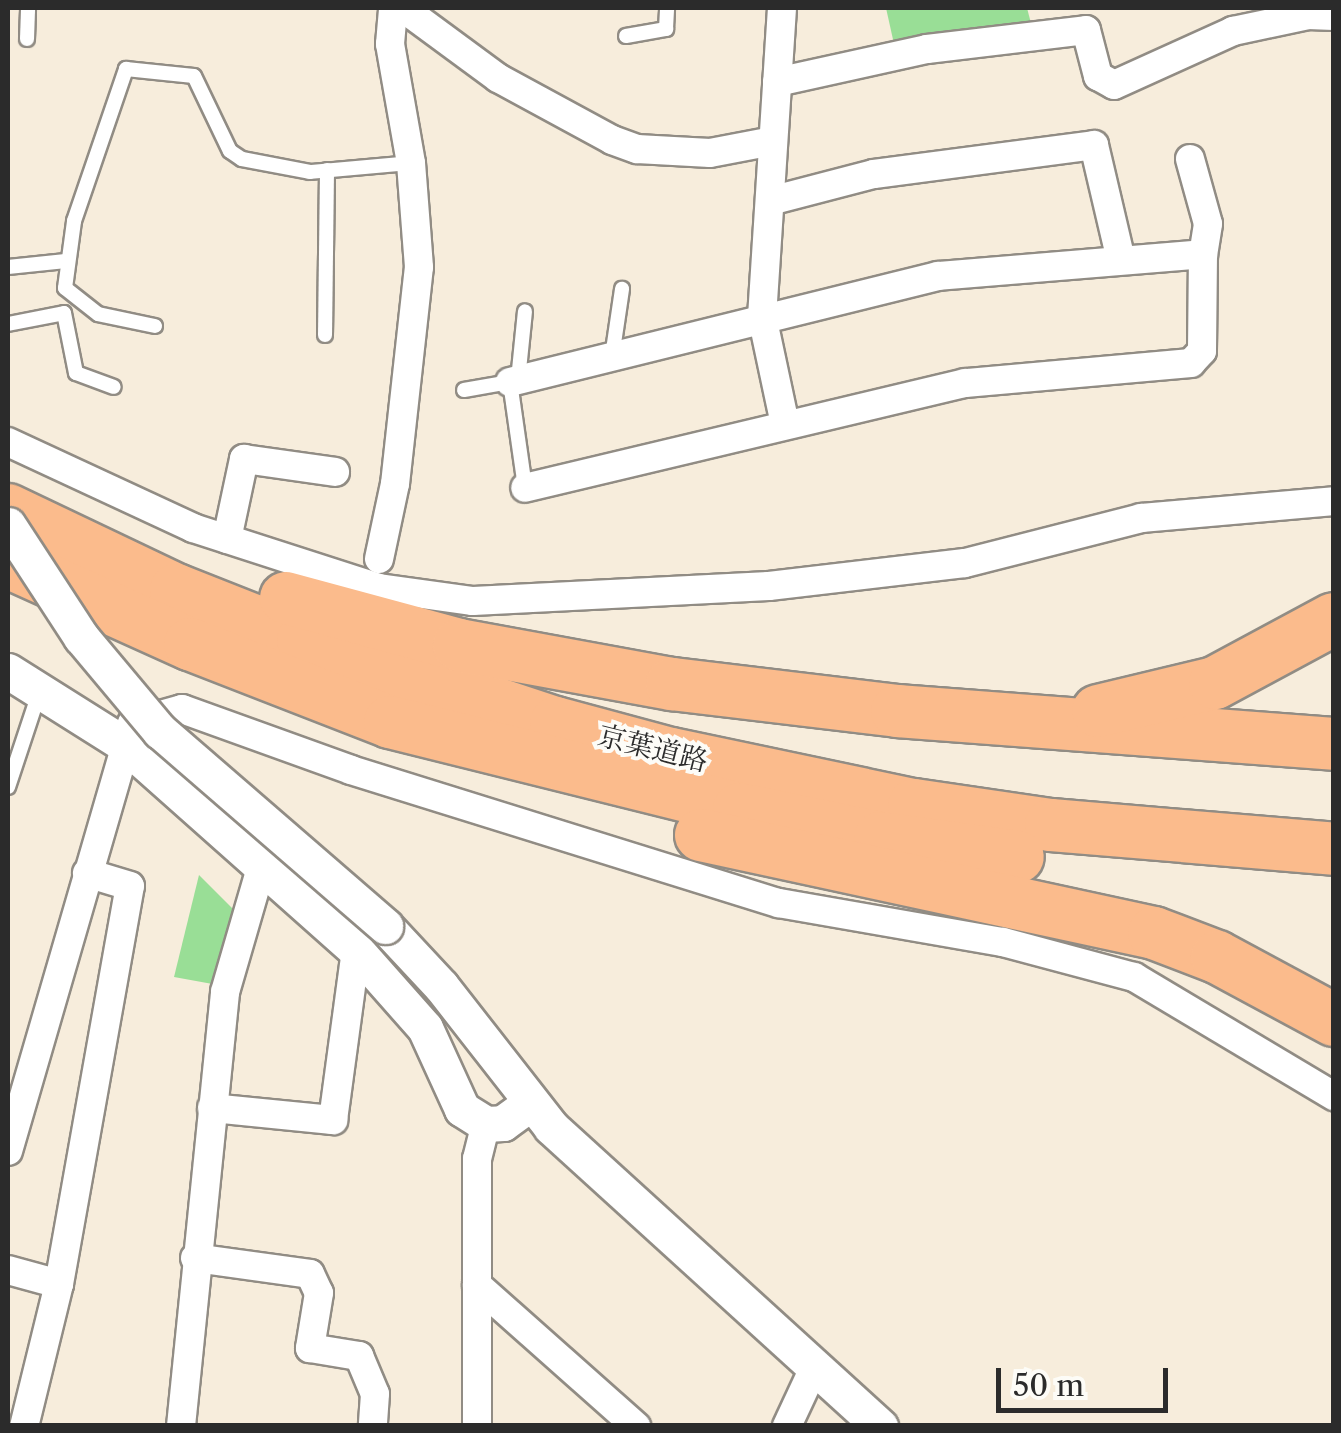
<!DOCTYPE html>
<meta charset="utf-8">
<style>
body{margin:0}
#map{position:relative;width:1341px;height:1433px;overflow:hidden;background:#f7eddc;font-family:"Libre Caslon Text","Noto Serif JP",serif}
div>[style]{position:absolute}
.green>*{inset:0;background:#99de96}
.roads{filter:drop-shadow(2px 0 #918c84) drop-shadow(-2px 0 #918c84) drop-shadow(0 2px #918c84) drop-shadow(0 -2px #918c84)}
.service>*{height:14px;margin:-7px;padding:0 7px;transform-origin:7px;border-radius:7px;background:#fff}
.minor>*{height:28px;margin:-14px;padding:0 14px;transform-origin:14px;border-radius:14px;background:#fff}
.tertiary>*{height:35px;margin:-17.5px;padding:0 17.5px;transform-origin:17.5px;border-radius:17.5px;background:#fff}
.motorway>*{height:52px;margin:-26px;padding:0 26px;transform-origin:26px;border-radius:26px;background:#fbbb8c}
.bridges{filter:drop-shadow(2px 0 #918c84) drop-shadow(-2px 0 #918c84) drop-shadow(0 2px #918c84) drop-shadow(0 -2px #918c84)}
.tertiary-bridge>*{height:35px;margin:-17.5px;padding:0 17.5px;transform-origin:17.5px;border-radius:17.5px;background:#fff}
span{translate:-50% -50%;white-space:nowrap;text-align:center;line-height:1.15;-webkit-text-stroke:8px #fdfcf7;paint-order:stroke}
.street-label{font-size:28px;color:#2b2b2b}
.frame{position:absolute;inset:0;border:10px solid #2b2b2b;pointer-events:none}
.scale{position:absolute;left:996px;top:1368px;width:172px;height:45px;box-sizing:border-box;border:5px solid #2b2b2b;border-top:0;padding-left:12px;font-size:30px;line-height:35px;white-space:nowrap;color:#2b2b2b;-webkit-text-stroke:8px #fdfcf7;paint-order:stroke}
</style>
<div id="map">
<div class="green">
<div style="clip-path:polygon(886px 8px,1027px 8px,1032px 27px,894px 44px)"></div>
<div style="clip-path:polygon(199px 875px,236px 912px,218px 985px,174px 977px)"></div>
</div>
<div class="roads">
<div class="service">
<div style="left:626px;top:36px;width:41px;rotate:-9.9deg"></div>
<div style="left:666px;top:29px;width:21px;rotate:-87deg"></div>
<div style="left:27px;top:39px;width:31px;rotate:-88deg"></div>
<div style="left:8px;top:267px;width:58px;rotate:-5.9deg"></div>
<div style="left:8px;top:324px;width:57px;rotate:-11.1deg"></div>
<div style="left:64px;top:313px;width:61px;rotate:78.7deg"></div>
<div style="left:76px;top:373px;width:40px;rotate:20.2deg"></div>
<div style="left:155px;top:326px;width:58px;rotate:-168.1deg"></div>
<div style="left:98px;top:314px;width:42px;rotate:-141.8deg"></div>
<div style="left:65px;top:288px;width:68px;rotate:-82.3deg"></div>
<div style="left:74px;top:221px;width:161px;rotate:-71.1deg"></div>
<div style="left:126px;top:69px;width:68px;rotate:5.9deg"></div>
<div style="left:194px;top:76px;width:83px;rotate:64.4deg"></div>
<div style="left:230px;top:151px;width:14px;rotate:34deg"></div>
<div style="left:242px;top:159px;width:69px;rotate:10.8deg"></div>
<div style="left:310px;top:172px;width:101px;rotate:-5.1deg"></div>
<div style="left:325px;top:335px;width:165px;rotate:-89.3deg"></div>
<div style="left:612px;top:357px;width:69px;rotate:-81.6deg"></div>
<div style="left:518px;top:380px;width:69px;rotate:-84.2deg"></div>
<div style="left:464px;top:390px;width:47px;rotate:-9.9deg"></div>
<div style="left:510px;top:382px;width:107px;rotate:81.9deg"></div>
<div style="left:8px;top:787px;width:99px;rotate:-71.7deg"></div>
</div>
<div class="minor">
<div style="left:403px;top:8px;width:118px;rotate:36.4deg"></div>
<div style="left:498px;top:78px;width:130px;rotate:28.5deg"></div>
<div style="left:612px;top:140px;width:27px;rotate:20deg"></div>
<div style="left:637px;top:149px;width:73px;rotate:3.1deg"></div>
<div style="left:710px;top:153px;width:64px;rotate:-10.8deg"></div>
<div style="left:782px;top:8px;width:309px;rotate:93.7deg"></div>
<div style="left:762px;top:316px;width:110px;rotate:78deg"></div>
<div style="left:777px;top:82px;width:154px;rotate:-12.4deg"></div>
<div style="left:927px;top:49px;width:160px;rotate:-6.8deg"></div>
<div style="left:1086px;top:30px;width:48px;rotate:75.4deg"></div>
<div style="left:1098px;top:76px;width:18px;rotate:29deg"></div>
<div style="left:1114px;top:85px;width:131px;rotate:-24.4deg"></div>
<div style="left:1233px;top:31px;width:77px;rotate:-12deg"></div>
<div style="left:1308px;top:15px;width:26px;rotate:2deg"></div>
<div style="left:1190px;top:159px;width:67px;rotate:74.5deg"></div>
<div style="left:1208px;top:224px;width:30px;rotate:99deg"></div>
<div style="left:770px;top:201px;width:107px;rotate:-14.6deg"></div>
<div style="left:874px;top:174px;width:222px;rotate:-7.5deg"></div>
<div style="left:1094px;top:145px;width:114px;rotate:76.8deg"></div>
<div style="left:510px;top:382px;width:441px;rotate:-13.9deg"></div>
<div style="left:938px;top:276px;width:266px;rotate:-4.7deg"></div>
<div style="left:1203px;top:254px;width:97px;rotate:90.6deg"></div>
<div style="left:1202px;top:351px;width:16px;rotate:133deg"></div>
<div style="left:1191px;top:363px;width:227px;rotate:174.9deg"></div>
<div style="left:965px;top:383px;width:452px;rotate:166.6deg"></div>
<div style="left:8px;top:442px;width:204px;rotate:24.9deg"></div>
<div style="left:193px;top:528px;width:195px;rotate:17.9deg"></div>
<div style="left:379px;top:588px;width:95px;rotate:7.9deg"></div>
<div style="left:473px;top:601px;width:296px;rotate:-2.9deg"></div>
<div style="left:769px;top:586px;width:197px;rotate:-6.7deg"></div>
<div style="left:965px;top:563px;width:182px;rotate:-14.3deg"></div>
<div style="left:1141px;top:518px;width:194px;rotate:-5deg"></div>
<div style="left:227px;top:539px;width:82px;rotate:-78deg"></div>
<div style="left:244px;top:459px;width:92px;rotate:8.1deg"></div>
<div style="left:379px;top:559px;width:77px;rotate:-78deg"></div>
<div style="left:395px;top:484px;width:218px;rotate:-83.7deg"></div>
<div style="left:419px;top:267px;width:104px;rotate:-94.4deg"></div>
<div style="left:411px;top:163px;width:121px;rotate:-100deg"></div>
<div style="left:390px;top:44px;width:36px;rotate:-85deg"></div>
<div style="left:212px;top:1108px;width:122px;rotate:5.7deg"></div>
<div style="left:333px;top:1120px;width:172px;rotate:-82.3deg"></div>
<div style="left:8px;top:1151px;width:446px;rotate:-73.8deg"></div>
<div style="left:132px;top:723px;width:52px;rotate:-15.6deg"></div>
<div style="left:182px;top:709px;width:180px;rotate:19.8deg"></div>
<div style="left:351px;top:770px;width:448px;rotate:17.3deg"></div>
<div style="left:779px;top:903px;width:227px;rotate:9.9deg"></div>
<div style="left:1003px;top:942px;width:136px;rotate:15deg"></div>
<div style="left:1134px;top:977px;width:233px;rotate:30.8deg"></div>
<div style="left:195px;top:1258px;width:116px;rotate:7.9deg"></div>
<div style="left:310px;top:1274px;width:21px;rotate:65deg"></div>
<div style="left:319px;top:1293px;width:56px;rotate:99.3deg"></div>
<div style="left:310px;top:1348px;width:50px;rotate:9.3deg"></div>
<div style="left:359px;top:1356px;width:41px;rotate:67.2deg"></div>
<div style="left:375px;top:1394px;width:32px;rotate:94deg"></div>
<div style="left:8px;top:1270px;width:53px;rotate:15.4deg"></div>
<div style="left:59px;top:1284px;width:146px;rotate:103.8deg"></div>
<div style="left:59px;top:1284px;width:404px;rotate:-79.9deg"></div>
<div style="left:130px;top:886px;width:45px;rotate:-163.2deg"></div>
<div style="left:477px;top:1285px;width:213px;rotate:41.6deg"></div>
<div style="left:181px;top:1426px;width:436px;rotate:-84.2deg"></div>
<div style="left:225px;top:992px;width:132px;rotate:-73.8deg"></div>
<div style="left:477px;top:1426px;width:267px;rotate:-90deg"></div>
<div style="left:477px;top:1159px;width:36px;rotate:-76deg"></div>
<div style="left:787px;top:1426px;width:66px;rotate:-65deg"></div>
</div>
<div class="tertiary">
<div style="left:8px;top:671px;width:137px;rotate:32.2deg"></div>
<div style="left:124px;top:744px;width:310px;rotate:41.6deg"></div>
<div style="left:356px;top:950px;width:104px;rotate:48.5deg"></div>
<div style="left:425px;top:1028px;width:89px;rotate:65.4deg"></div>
<div style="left:462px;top:1109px;width:28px;rotate:32deg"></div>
<div style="left:486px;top:1124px;width:17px;rotate:-3deg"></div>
<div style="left:503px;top:1123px;width:34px;rotate:-36deg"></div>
<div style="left:385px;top:926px;width:82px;rotate:47deg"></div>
<div style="left:441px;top:986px;width:179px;rotate:52deg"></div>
<div style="left:551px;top:1127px;width:445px;rotate:42.3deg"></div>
</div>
<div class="motorway">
<div style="left:8px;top:510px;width:186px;rotate:25.5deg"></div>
<div style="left:176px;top:590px;width:136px;rotate:21.5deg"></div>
<div style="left:303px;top:640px;width:266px;rotate:18.2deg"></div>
<div style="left:556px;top:723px;width:119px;rotate:15.1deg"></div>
<div style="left:671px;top:754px;width:248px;rotate:11.9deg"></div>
<div style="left:914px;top:805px;width:138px;rotate:8.3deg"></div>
<div style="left:1051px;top:825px;width:284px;rotate:4.8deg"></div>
<div style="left:8px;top:562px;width:200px;rotate:24.3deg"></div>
<div style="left:190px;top:644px;width:215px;rotate:21.3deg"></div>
<div style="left:390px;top:722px;width:360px;rotate:14deg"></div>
<div style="left:739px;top:809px;width:144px;rotate:11.6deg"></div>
<div style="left:880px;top:838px;width:139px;rotate:7.8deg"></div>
<div style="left:286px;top:598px;width:179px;rotate:15.2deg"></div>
<div style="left:459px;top:645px;width:217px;rotate:10.4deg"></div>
<div style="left:672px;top:684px;width:227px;rotate:6.8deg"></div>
<div style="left:897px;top:711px;width:438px;rotate:4.3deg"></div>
<div style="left:1098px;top:711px;width:120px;rotate:-13.5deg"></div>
<div style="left:1215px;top:683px;width:135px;rotate:-28.3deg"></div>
<div style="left:701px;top:835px;width:463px;rotate:12.2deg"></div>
<div style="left:1154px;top:933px;width:67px;rotate:20.9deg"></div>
<div style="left:1217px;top:957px;width:133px;rotate:28.3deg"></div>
</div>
</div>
<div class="bridges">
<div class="tertiary-bridge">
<div style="left:8px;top:525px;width:134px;rotate:56.9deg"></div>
<div style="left:81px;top:637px;width:123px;rotate:50deg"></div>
<div style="left:160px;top:731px;width:298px;rotate:40.9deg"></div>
</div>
</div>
<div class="street-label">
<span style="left:653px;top:748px;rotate:14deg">京葉道路</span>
</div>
<div class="frame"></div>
<div class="scale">50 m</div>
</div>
